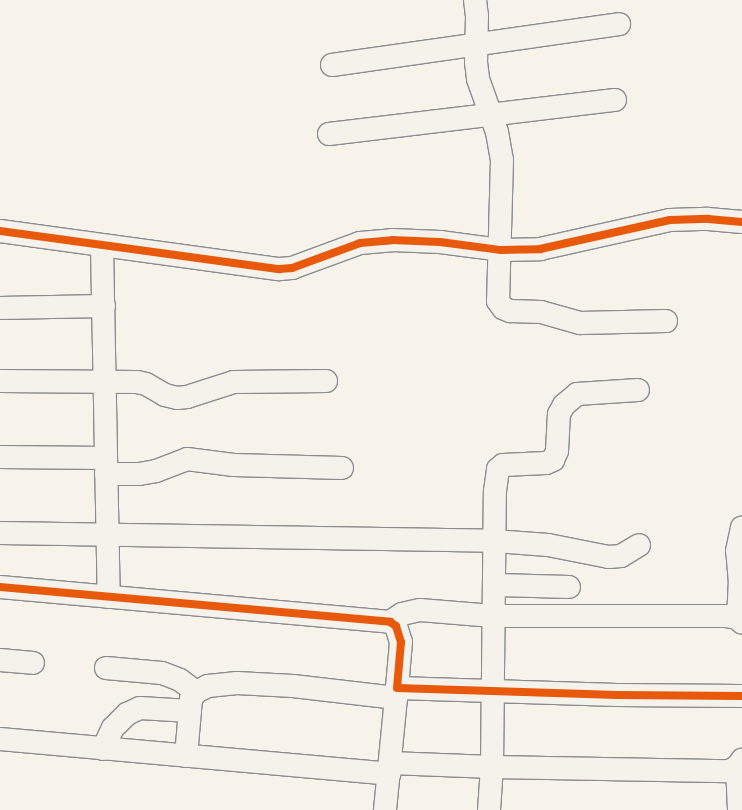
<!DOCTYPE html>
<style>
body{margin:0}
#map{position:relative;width:742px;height:810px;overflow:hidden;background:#f7f3ea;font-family:Mali,sans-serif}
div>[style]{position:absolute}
.roads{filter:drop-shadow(1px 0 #8a8c91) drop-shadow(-1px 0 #8a8c91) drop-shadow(0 1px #8a8c91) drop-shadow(0 -1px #8a8c91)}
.minor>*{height:22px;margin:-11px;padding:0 11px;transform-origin:11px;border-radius:11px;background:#f5f2ec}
.cycleway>*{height:8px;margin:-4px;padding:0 4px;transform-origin:4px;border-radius:4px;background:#e8590c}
span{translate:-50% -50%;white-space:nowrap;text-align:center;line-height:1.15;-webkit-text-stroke:4px #fcf5e5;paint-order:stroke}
</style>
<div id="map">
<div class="roads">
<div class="minor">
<div style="left:475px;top:0;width:16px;rotate:83deg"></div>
<div style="left:477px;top:16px;width:46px;rotate:91.2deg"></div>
<div style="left:476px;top:62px;width:17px;rotate:83deg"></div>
<div style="left:478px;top:79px;width:56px;rotate:70.3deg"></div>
<div style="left:497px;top:132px;width:28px;rotate:80deg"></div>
<div style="left:502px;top:160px;width:141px;rotate:91.6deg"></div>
<div style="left:498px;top:301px;width:9px;rotate:54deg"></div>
<div style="left:503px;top:308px;width:8px;rotate:23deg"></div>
<div style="left:510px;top:311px;width:31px;rotate:2deg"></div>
<div style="left:541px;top:312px;width:41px;rotate:15.8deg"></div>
<div style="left:580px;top:323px;width:86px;rotate:-1.3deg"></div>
<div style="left:332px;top:65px;width:290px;rotate:-8.1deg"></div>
<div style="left:329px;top:134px;width:288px;rotate:-6.8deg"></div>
<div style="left:0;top:231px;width:282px;rotate:7.8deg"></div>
<div style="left:279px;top:269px;width:13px;rotate:-4deg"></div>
<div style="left:292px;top:268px;width:72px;rotate:-20.2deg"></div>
<div style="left:360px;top:243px;width:32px;rotate:-5deg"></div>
<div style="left:392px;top:240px;width:48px;rotate:2.4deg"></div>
<div style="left:440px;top:242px;width:62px;rotate:7.5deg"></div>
<div style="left:501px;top:250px;width:39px;rotate:-1deg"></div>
<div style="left:540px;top:249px;width:133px;rotate:-12.6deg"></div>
<div style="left:670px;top:220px;width:38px;rotate:-2deg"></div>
<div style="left:708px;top:219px;width:34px;rotate:5deg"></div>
<div style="left:102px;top:246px;width:351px;rotate:88.9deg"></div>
<div style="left:0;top:308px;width:104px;rotate:-1.1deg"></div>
<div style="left:0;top:381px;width:137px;rotate:0.4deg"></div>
<div style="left:137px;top:382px;width:9px;rotate:13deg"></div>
<div style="left:146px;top:384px;width:22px;rotate:30deg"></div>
<div style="left:165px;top:395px;width:12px;rotate:14deg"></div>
<div style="left:177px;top:398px;width:10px;rotate:-6deg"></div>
<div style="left:187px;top:397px;width:49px;rotate:-17.7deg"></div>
<div style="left:234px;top:382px;width:92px;rotate:-0.6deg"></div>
<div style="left:0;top:457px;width:106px;rotate:0.5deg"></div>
<div style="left:106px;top:474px;width:33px"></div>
<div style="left:139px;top:474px;width:17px;rotate:-10deg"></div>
<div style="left:156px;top:471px;width:33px;rotate:-21deg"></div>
<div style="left:187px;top:459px;width:47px;rotate:7.3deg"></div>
<div style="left:234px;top:465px;width:108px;rotate:1.6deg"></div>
<div style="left:0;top:533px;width:495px;rotate:0.9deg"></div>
<div style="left:495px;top:541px;width:53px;rotate:4.3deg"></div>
<div style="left:548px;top:545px;width:62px;rotate:11.1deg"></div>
<div style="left:609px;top:557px;width:12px;rotate:-5deg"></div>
<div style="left:621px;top:556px;width:21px;rotate:-31deg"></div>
<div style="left:494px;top:585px;width:75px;rotate:1.5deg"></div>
<div style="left:0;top:587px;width:392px;rotate:5.1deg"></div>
<div style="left:390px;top:622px;width:7px;rotate:34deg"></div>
<div style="left:396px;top:626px;width:17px;rotate:73deg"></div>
<div style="left:401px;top:642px;width:46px;rotate:95deg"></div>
<div style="left:397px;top:688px;width:220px;rotate:1.8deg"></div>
<div style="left:617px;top:695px;width:125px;rotate:0.5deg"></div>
<div style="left:738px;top:618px;width:35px;rotate:-87deg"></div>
<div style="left:740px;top:583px;width:32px;rotate:-95deg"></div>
<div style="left:737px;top:551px;width:24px;rotate:-78deg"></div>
<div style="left:390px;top:622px;width:14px;rotate:-34deg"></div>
<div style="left:402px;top:614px;width:18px;rotate:-13deg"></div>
<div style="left:420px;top:610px;width:73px;rotate:4.7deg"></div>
<div style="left:493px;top:616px;width:232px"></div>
<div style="left:725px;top:616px;width:13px;rotate:9deg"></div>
<div style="left:738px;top:618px;width:6px;rotate:51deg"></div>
<div style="left:0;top:660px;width:33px;rotate:5deg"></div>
<div style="left:106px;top:668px;width:56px;rotate:5.1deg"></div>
<div style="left:162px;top:673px;width:19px;rotate:21deg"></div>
<div style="left:180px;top:680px;width:20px;rotate:37deg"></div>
<div style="left:0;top:739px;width:391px;rotate:5.1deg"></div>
<div style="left:103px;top:749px;width:23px;rotate:-65deg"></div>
<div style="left:113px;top:728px;width:20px;rotate:-45deg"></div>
<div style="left:127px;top:714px;width:14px;rotate:-25deg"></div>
<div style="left:140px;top:708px;width:50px;rotate:3.4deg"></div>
<div style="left:186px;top:756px;width:57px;rotate:-85deg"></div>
<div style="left:191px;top:699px;width:9px;rotate:-54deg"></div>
<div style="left:196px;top:692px;width:13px;rotate:-27deg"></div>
<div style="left:208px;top:686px;width:29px;rotate:-6deg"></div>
<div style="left:237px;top:683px;width:56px;rotate:3.1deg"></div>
<div style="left:293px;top:686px;width:104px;rotate:6.6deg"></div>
<div style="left:390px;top:763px;width:102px;rotate:2.2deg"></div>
<div style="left:492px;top:767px;width:237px;rotate:1deg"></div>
<div style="left:729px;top:771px;width:9px;rotate:-27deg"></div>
<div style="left:737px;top:767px;width:9px;rotate:-54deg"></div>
<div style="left:737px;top:767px;width:43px;rotate:87.3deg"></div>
<div style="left:385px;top:810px;width:123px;rotate:-84.4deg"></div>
<div style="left:489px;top:810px;width:43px;rotate:-86deg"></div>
<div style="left:492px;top:767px;width:276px;rotate:-89.4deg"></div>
<div style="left:495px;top:491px;width:22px;rotate:-82deg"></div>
<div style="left:498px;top:469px;width:6px;rotate:-39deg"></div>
<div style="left:503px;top:465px;width:43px;rotate:-2.7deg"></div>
<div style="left:546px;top:463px;width:8px;rotate:-23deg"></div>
<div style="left:553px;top:460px;width:10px;rotate:-66deg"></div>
<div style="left:557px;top:451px;width:37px;rotate:-87deg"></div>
<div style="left:559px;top:414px;width:10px;rotate:-61deg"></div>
<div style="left:564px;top:405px;width:17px;rotate:-40deg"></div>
<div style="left:577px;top:394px;width:61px;rotate:-3.8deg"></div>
</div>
</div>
<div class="cycleway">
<div style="left:0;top:231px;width:282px;rotate:7.8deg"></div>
<div style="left:279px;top:269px;width:13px;rotate:-4deg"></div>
<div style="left:292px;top:268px;width:72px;rotate:-20.2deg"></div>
<div style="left:360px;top:243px;width:32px;rotate:-5deg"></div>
<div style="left:392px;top:240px;width:48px;rotate:2.4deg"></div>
<div style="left:440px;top:242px;width:62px;rotate:7.5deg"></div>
<div style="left:501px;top:250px;width:39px;rotate:-1deg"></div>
<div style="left:540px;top:249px;width:133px;rotate:-12.6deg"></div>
<div style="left:670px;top:220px;width:38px;rotate:-2deg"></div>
<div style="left:708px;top:219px;width:34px;rotate:5deg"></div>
<div style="left:0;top:587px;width:392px;rotate:5.1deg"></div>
<div style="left:390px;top:622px;width:7px;rotate:34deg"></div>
<div style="left:396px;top:626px;width:17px;rotate:73deg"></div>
<div style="left:401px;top:642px;width:46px;rotate:95deg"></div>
<div style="left:397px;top:688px;width:220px;rotate:1.8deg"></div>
<div style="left:617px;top:695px;width:125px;rotate:0.5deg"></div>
</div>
</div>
